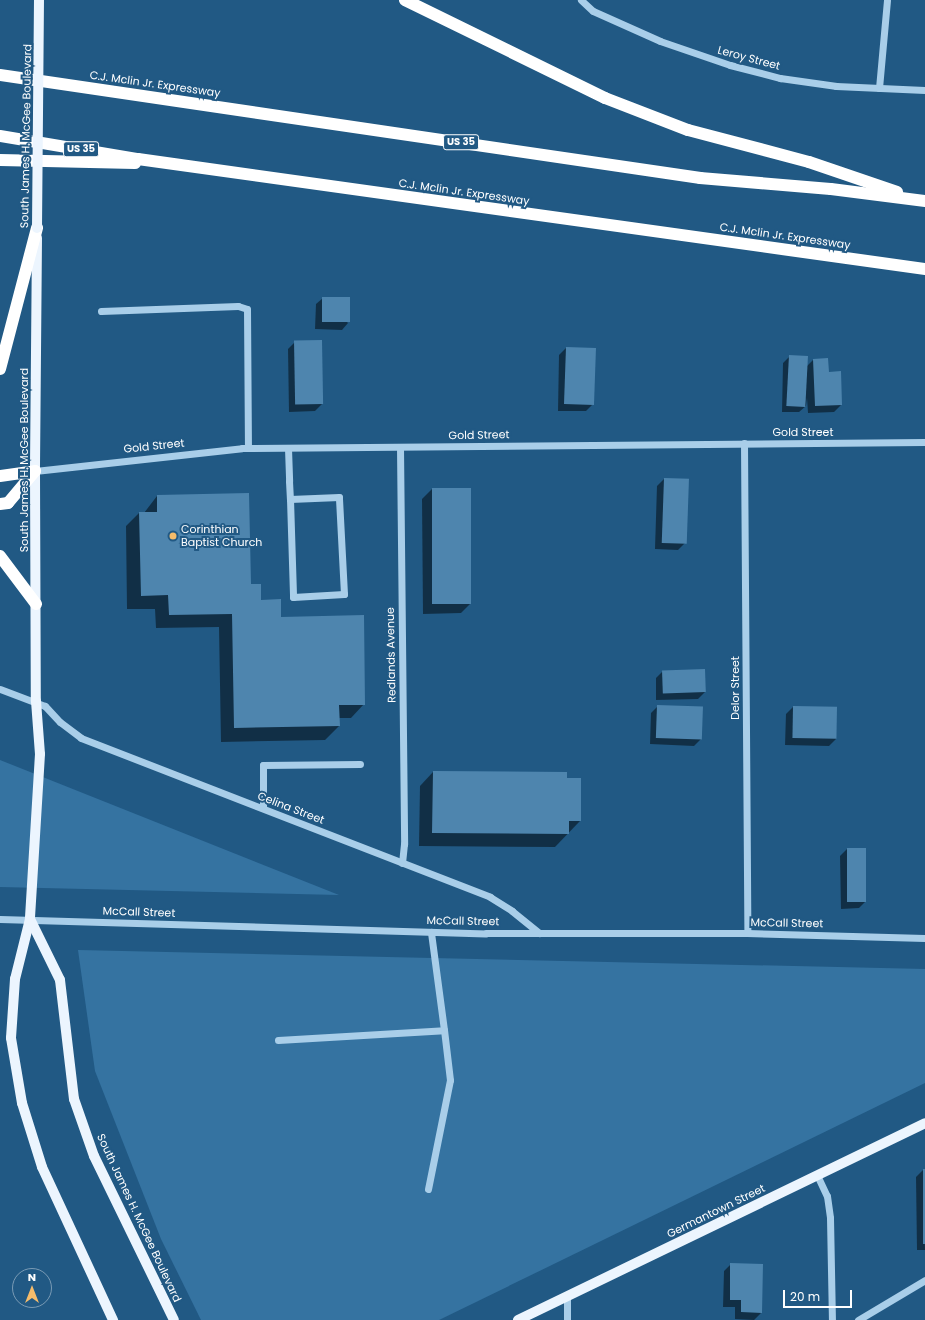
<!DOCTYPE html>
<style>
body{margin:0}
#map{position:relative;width:925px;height:1320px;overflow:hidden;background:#215984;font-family:Poppins,sans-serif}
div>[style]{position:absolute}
.green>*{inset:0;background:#3573a1}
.shadow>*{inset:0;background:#0007}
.building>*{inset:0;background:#4e85ae;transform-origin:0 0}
.minor>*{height:7px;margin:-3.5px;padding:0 3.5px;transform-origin:3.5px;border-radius:3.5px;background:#a9cee9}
.major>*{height:10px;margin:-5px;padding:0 5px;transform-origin:5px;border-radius:5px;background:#ecf5fe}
.highway>*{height:12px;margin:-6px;padding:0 6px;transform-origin:6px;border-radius:6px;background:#fff}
.major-bridge>*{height:10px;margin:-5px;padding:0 5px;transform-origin:5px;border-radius:5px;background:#ecf5fe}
.dots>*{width:11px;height:11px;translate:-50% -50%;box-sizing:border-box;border:2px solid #215984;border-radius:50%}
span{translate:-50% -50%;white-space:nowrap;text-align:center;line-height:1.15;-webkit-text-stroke:4px #215984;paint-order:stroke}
.shield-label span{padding:1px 3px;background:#215984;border:1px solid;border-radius:3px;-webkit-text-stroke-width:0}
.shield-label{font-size:10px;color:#fff;font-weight:700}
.street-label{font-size:11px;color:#fff}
.poi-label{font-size:11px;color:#fff}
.left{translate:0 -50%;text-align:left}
.north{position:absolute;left:12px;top:1268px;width:40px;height:40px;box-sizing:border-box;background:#215984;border:1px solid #7a9bb5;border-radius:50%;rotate:0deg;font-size:11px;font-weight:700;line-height:16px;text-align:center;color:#fff}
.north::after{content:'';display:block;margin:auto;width:14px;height:18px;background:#f5bc6b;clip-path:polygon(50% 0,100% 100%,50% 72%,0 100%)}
.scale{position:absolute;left:783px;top:1290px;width:69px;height:18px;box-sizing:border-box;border:2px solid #fff;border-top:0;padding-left:5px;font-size:12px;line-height:14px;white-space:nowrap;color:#fff;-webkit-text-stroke:3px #215984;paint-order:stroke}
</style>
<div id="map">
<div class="green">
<div style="clip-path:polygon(0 760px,339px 895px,0 887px)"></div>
<div style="clip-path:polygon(78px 950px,925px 969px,925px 1083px,439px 1320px,201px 1320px,161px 1239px,95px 1071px)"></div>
</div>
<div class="shadow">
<div style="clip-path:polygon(323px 298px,348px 323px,342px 330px,315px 329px,316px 304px)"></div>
<div style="clip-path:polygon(295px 342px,322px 404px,315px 411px,289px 412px,288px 349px)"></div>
<div style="clip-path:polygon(566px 348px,593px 404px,586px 411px,558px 411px,559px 355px)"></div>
<div style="clip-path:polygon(790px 356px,806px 367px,813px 360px,828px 373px,841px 405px,834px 412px,808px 413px,807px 398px,806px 406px,799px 412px,782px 412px,783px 363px)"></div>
<div style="clip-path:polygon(664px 479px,685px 543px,678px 550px,655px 549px,657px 486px)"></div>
<div style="clip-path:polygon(432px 489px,471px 603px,461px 613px,423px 614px,422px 499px)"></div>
<div style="clip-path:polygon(157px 496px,250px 585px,260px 601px,364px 704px,351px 718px,338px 718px,339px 726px,325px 740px,221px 742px,219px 627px,156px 628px,155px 609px,127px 609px,126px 526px,139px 513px,144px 513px)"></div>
<div style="clip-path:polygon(663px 671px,705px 692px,698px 699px,656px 700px,656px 678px)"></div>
<div style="clip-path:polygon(658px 706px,701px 739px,694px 746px,650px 744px,651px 713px)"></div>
<div style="clip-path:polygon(793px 707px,836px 708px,836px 739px,829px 746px,785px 745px,786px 714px)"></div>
<div style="clip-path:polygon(433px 772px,566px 779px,580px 821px,555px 847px,419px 846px,420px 786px)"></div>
<div style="clip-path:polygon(847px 849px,866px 901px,859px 908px,841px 909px,840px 856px)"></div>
<div style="clip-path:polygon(923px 1170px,925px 1250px,917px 1250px,916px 1177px)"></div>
<div style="clip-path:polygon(731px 1264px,761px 1313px,754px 1320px,735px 1319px,735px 1307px,723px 1307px,724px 1271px)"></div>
</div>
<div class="building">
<div style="left:322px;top:297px;width:28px;height:25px"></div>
<div style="left:322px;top:340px;width:64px;height:28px;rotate:89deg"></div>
<div style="left:566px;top:347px;width:30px;height:57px;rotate:2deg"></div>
<div style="left:789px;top:355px;width:19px;height:51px;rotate:3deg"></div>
<div style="clip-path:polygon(828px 358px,829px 372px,841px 371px,842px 405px,815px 406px,813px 359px)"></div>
<div style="left:664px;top:478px;width:25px;height:65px;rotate:2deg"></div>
<div style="left:432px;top:488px;width:39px;height:116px"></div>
<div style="clip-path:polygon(249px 493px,251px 584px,261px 584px,261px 600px,281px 599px,281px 617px,364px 615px,365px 705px,339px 705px,340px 726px,234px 728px,232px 614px,169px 615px,168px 595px,141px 596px,139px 512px,157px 512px,157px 495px)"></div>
<div style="left:705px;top:669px;width:23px;height:43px;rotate:88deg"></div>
<div style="left:657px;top:705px;width:46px;height:33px;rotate:2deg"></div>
<div style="left:793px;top:706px;width:44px;height:32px;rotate:1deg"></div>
<div style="clip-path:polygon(433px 771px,567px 772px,567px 778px,581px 778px,581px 821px,569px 821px,569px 834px,432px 833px)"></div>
<div style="left:847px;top:848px;width:19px;height:54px"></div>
<div style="left:923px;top:1169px;width:2px;height:75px"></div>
<div style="clip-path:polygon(730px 1263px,763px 1264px,762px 1313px,741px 1312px,741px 1300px,730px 1300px)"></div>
</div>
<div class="minor">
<div style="left:581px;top:0;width:16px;rotate:43deg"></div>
<div style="left:593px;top:11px;width:73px;rotate:24.1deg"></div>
<div style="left:660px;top:41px;width:74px;rotate:18.9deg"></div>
<div style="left:730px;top:65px;width:52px;rotate:14.6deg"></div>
<div style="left:780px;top:78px;width:57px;rotate:8.1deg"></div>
<div style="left:836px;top:86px;width:89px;rotate:2.6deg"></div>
<div style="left:879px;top:88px;width:88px;rotate:-84.8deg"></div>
<div style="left:101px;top:311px;width:137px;rotate:-2.1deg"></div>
<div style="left:238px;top:306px;width:9px;rotate:18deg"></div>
<div style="left:247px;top:309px;width:139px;rotate:89.6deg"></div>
<div style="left:744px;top:443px;width:490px;rotate:89.6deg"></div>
<div style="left:400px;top:447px;width:397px;rotate:89.4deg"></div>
<div style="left:404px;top:844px;width:19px;rotate:96deg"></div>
<div style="left:288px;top:448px;width:33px;rotate:88deg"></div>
<div style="left:289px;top:481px;width:18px;rotate:87deg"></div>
<div style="left:290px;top:499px;width:98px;rotate:88.2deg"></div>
<div style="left:293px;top:597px;width:51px;rotate:-3.4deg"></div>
<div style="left:344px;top:594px;width:97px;rotate:-93deg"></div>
<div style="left:339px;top:497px;width:49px;rotate:177.7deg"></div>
<div style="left:35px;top:471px;width:208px;rotate:-6.3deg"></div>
<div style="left:242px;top:448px;width:683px;rotate:-0.5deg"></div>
<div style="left:0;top:689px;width:48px;rotate:20.7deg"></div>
<div style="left:45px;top:706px;width:22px;rotate:47deg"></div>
<div style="left:60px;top:722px;width:26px;rotate:37deg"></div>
<div style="left:81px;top:738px;width:439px;rotate:21.2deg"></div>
<div style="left:490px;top:897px;width:26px;rotate:32deg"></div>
<div style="left:512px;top:911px;width:35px;rotate:39deg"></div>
<div style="left:263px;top:808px;width:43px;rotate:-90deg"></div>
<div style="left:263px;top:765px;width:97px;rotate:-0.6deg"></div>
<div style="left:0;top:919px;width:486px;rotate:1.7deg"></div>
<div style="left:486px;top:933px;width:261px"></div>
<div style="left:747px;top:933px;width:178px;rotate:1.6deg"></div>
<div style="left:278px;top:1040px;width:166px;rotate:-3.4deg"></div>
<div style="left:444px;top:1030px;width:99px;rotate:-97.6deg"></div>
<div style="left:817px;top:1175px;width:23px;rotate:65deg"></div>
<div style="left:827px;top:1196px;width:22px;rotate:82deg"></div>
<div style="left:830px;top:1218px;width:102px;rotate:88.9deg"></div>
<div style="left:428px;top:1189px;width:111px;rotate:-78.6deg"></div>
<div style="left:450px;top:1080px;width:50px;rotate:-96.8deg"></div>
<div style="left:567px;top:1320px;width:24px;rotate:-90deg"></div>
<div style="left:858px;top:1320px;width:78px;rotate:-30.8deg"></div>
</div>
<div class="major">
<div style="left:37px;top:238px;width:233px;rotate:90.5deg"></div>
<div style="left:35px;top:471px;width:230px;rotate:89.8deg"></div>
<div style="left:36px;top:701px;width:53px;rotate:85.7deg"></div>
<div style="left:40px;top:754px;width:165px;rotate:93.5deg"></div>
<div style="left:30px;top:919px;width:62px;rotate:104deg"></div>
<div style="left:15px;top:979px;width:59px;rotate:93.9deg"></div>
<div style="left:11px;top:1038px;width:66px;rotate:80.4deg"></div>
<div style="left:22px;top:1103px;width:67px;rotate:72.6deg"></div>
<div style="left:42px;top:1167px;width:169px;rotate:65.1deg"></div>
<div style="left:30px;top:919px;width:68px;rotate:63.8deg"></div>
<div style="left:60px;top:980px;width:120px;rotate:83.3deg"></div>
<div style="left:74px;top:1099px;width:60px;rotate:70.7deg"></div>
<div style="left:94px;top:1156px;width:182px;rotate:64deg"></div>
<div style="left:518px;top:1320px;width:452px;rotate:-25.8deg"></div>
</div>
<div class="highway">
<div style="left:405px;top:0;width:223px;rotate:26.1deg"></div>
<div style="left:605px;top:98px;width:89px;rotate:21.1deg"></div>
<div style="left:688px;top:130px;width:125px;rotate:14.8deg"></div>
<div style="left:809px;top:162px;width:93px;rotate:18.8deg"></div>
<div style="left:0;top:75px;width:708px;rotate:8.37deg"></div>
<div style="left:700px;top:178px;width:131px;rotate:4.8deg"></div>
<div style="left:831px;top:189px;width:95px;rotate:7.3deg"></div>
<div style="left:0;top:136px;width:140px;rotate:9.5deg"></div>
<div style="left:138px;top:159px;width:795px;rotate:7.96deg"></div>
<div style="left:0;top:160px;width:135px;rotate:1.3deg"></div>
<div style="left:0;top:369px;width:146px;rotate:-75.3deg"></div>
<div style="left:0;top:476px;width:35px;rotate:-8deg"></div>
<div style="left:0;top:504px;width:8px;rotate:-7deg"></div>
<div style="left:8px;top:503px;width:42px;rotate:-49.8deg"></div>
<div style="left:0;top:556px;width:60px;rotate:53.1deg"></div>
</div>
<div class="major-bridge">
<div style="left:37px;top:228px;width:228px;rotate:-89.5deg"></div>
</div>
<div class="dots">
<div style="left:173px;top:536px;background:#f5bc6b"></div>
</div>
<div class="shield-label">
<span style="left:461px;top:142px">US 35</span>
<span style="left:81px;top:149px">US 35</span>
</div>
<div class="street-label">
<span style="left:749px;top:58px;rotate:15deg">Leroy Street</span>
<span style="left:155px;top:84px;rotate:8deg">C.J. Mclin Jr. Expressway</span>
<span style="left:26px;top:136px;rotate:-89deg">South James H. McGee Boulevard</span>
<span style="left:464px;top:192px;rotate:8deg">C.J. Mclin Jr. Expressway</span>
<span style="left:785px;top:236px;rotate:8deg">C.J. Mclin Jr. Expressway</span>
<span style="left:803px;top:432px">Gold Street</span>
<span style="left:479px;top:435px;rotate:-1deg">Gold Street</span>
<span style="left:154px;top:446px;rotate:-6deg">Gold Street</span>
<span style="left:24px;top:460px;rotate:-90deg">South James H. McGee Boulevard</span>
<span style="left:391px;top:655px;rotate:-91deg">Redlands Avenue</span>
<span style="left:735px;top:688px;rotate:-90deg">Delor Street</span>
<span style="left:291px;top:808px;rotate:21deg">Celina Street</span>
<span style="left:139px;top:912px;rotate:2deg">McCall Street</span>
<span style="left:463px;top:921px;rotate:1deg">McCall Street</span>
<span style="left:787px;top:923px;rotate:1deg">McCall Street</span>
<span style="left:716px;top:1211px;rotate:-26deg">Germantown Street</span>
<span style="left:139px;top:1218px;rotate:65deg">South James H. McGee Boulevard</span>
</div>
<div class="poi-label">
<span class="left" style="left:181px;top:536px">Corinthian<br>Baptist Church</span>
</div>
<div class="north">N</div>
<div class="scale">20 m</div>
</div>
